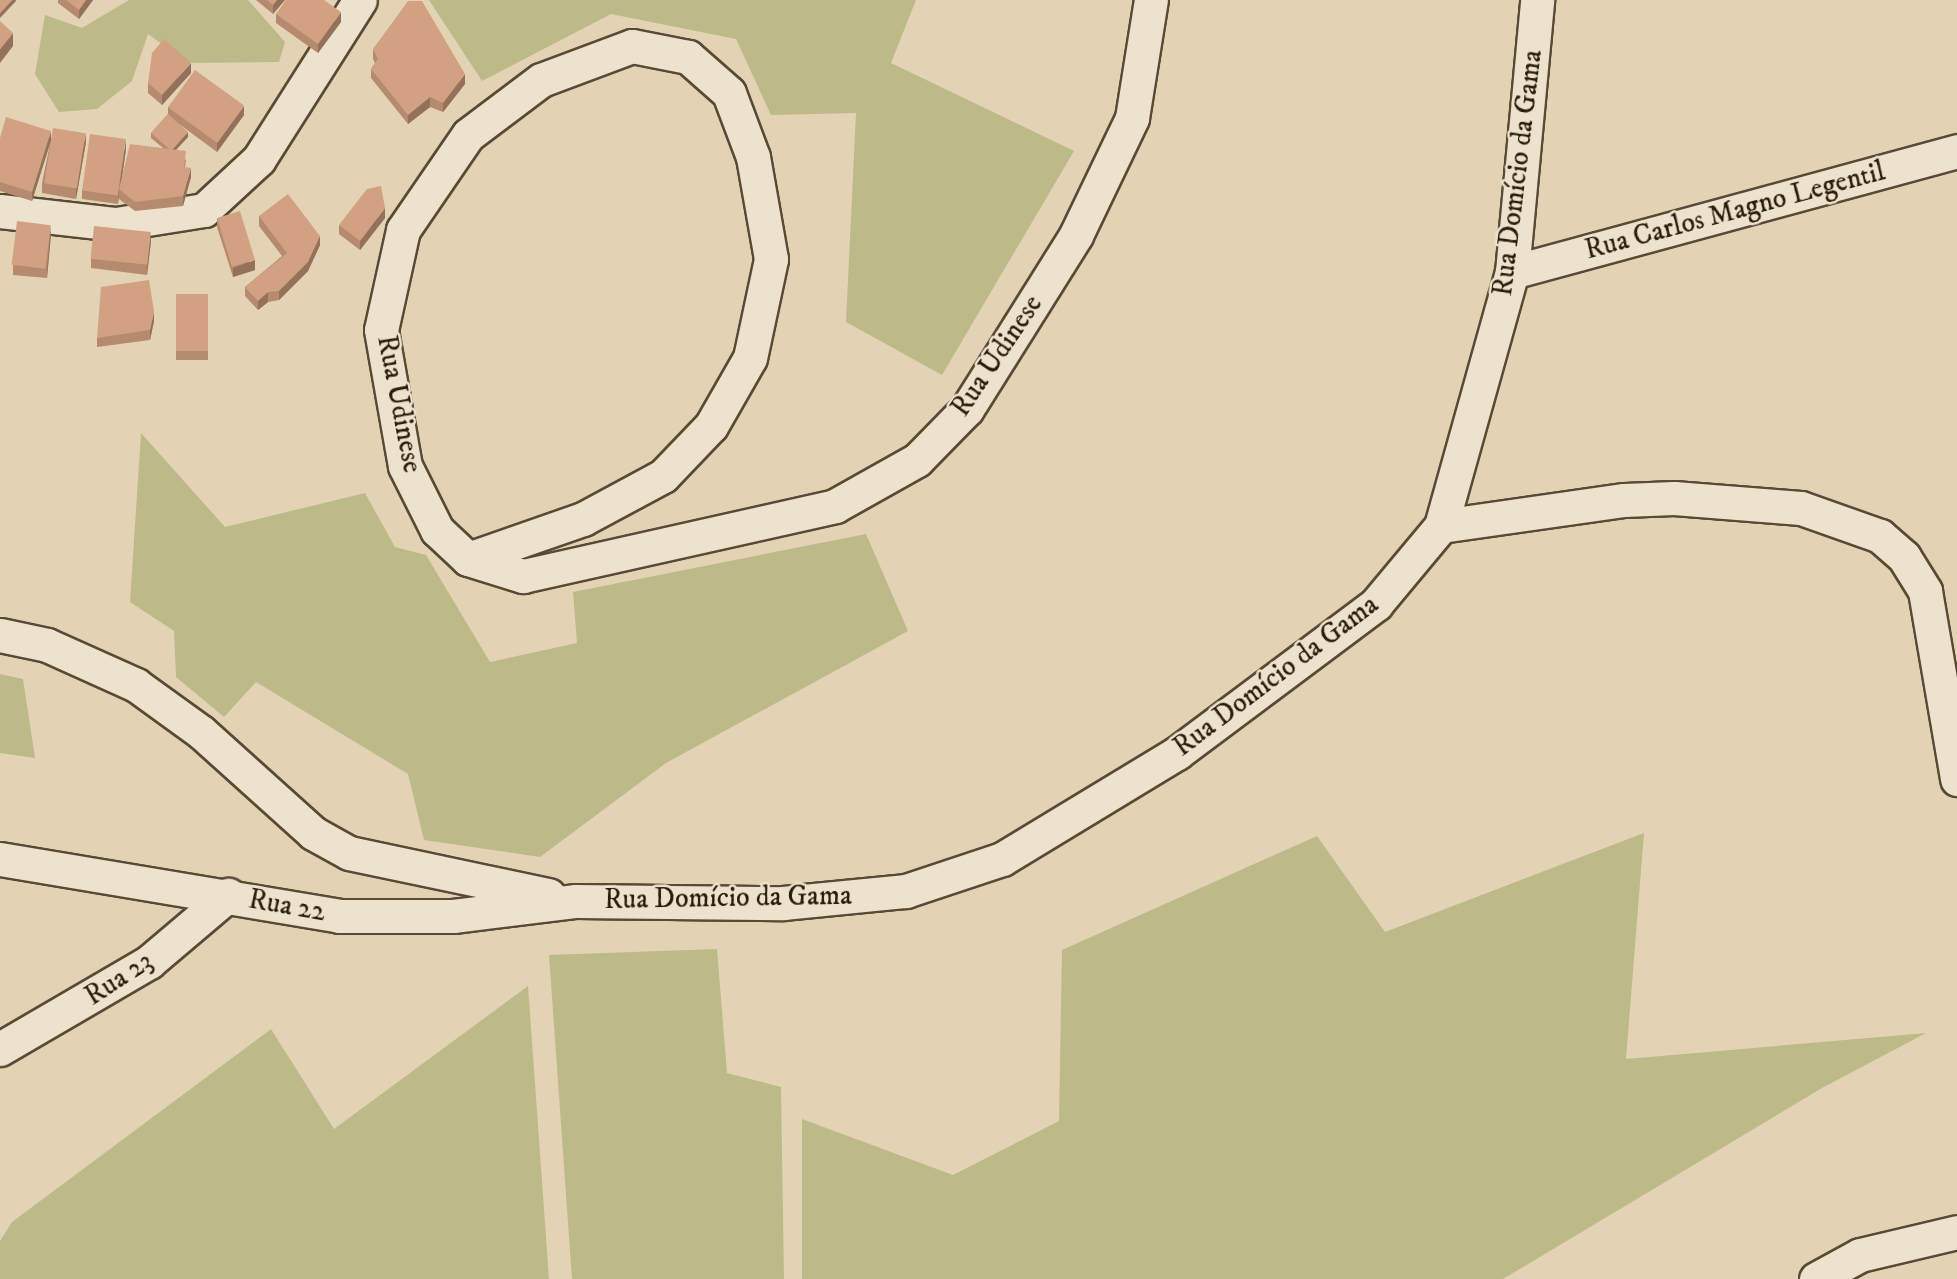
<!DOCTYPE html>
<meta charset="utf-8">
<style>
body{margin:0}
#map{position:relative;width:1957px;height:1279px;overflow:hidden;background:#e4d2b4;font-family:"IM FELL DW Pica",serif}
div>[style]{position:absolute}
.green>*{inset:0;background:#bcba88}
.roads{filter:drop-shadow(2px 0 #584a34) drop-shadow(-2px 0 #584a34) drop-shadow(0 2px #584a34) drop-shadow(0 -2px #584a34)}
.street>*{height:33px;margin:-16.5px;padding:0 16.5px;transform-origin:16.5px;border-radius:16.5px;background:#ede2ce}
.wall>*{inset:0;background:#b58a6f;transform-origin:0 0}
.shaded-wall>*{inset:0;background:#93715a}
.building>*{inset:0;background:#d2a181;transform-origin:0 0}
span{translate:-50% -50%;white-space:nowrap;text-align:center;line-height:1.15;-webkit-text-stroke:5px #ede2ce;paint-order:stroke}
.street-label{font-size:28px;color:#2a1c09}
</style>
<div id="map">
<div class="green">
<div style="clip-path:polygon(129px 0,248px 0,285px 42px,279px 62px,188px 63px,148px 34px,132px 81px,97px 109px,59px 112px,35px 74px,45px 15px,82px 28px)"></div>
<div style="clip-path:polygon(429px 0,916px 0,891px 63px,1074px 151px,942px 375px,846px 322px,856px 113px,771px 115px,736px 39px,611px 14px,482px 81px)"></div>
<div style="clip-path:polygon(141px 433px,225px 527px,365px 493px,395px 547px,426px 555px,490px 662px,577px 643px,573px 592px,866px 534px,908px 631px,666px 763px,540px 857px,424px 840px,408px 774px,256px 682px,224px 717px,176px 677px,174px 631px,130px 602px)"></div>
<div style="clip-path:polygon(0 674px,23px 679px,35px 758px,0 753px)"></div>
<div style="clip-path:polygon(1644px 833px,1626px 1059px,1926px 1033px,1822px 1088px,1503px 1279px,802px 1279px,802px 1119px,953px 1175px,1059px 1121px,1062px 950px,1317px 836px,1385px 932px)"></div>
<div style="clip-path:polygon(717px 949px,727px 1073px,781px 1087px,784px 1279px,572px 1279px,549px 955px)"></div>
<div style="clip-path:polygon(528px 986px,549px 1279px,0 1279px,0 1241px,12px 1222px,271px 1029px,334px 1129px)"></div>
</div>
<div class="roads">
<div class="street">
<div style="left:0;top:211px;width:117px;rotate:6.4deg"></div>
<div style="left:116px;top:224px;width:89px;rotate:-9deg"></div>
<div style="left:204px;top:210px;width:75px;rotate:-42.8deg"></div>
<div style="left:259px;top:159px;width:188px;rotate:-57.6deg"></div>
<div style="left:1512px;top:272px;width:461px;rotate:-15.2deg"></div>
<div style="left:1441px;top:526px;width:185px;rotate:-8.1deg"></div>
<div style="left:1624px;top:500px;width:50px;rotate:-2.3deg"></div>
<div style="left:1674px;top:498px;width:127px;rotate:4.5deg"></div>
<div style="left:1801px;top:508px;width:84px;rotate:19.5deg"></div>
<div style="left:1880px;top:536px;width:32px;rotate:41deg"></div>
<div style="left:1904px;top:557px;width:40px;rotate:58deg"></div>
<div style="left:1925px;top:591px;width:191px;rotate:80.3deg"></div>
<div style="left:468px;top:559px;width:122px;rotate:-19.2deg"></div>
<div style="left:583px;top:519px;width:91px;rotate:-28.3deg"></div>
<div style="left:663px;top:476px;width:69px;rotate:-46.2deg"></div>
<div style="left:711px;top:426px;width:78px;rotate:-60.2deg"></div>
<div style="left:750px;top:358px;width:101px;rotate:-78deg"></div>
<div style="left:771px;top:259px;width:104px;rotate:-100deg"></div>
<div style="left:753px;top:157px;width:68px;rotate:-110.6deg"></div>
<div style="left:729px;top:93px;width:55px;rotate:-138.7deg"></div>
<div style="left:688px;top:57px;width:57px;rotate:-168.9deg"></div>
<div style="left:632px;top:46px;width:97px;rotate:159.5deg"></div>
<div style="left:541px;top:80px;width:91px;rotate:143deg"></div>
<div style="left:468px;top:135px;width:115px;rotate:124.4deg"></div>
<div style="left:403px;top:230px;width:102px;rotate:102.4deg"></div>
<div style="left:381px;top:330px;width:138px;rotate:80deg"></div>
<div style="left:405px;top:466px;width:72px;rotate:63.4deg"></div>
<div style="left:437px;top:530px;width:42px;rotate:43.1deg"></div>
<div style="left:468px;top:559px;width:58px;rotate:17.2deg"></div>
<div style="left:523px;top:576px;width:320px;rotate:-12.6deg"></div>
<div style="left:835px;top:506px;width:94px;rotate:-29.3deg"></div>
<div style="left:917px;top:460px;width:71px;rotate:-45.6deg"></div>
<div style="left:967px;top:409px;width:205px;rotate:-57.9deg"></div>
<div style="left:1076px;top:235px;width:130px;rotate:-64.4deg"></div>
<div style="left:1132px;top:118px;width:120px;rotate:-80.9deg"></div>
<div style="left:0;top:635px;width:48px;rotate:12deg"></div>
<div style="left:47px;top:645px;width:98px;rotate:24.2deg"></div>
<div style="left:136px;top:685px;width:80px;rotate:35.9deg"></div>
<div style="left:201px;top:732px;width:151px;rotate:42deg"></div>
<div style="left:313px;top:833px;width:41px;rotate:29.1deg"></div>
<div style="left:349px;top:853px;width:204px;rotate:11.9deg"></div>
<div style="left:0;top:859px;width:344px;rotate:9.5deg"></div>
<div style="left:339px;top:916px;width:114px"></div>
<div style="left:453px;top:916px;width:124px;rotate:-7deg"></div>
<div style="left:576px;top:901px;width:207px;rotate:0.6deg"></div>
<div style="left:783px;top:903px;width:124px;rotate:-5.6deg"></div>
<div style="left:906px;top:891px;width:101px;rotate:-18.4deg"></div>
<div style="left:1002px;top:859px;width:205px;rotate:-31.2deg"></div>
<div style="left:1177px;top:753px;width:249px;rotate:-36.8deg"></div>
<div style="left:1376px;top:604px;width:102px;rotate:-50.2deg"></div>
<div style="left:1441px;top:526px;width:264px;rotate:-74.4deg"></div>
<div style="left:1512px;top:272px;width:273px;rotate:-84.7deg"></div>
<div style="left:0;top:1049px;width:173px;rotate:-30.3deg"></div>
<div style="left:149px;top:962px;width:104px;rotate:-40.3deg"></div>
<div style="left:1816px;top:1279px;width:50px;rotate:-28.6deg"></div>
<div style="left:1860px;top:1255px;width:100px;rotate:-13.3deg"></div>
</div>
</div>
<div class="wall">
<div style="clip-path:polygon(58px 0,93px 0,79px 19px,58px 3px)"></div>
<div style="clip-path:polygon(256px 0,285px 0,273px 14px)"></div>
<div style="clip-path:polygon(276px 14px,341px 22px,318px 53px,276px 23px)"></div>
<div style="clip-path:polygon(373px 49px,465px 84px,443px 112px,430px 107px,408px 124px,371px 78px,371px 69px,375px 63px,373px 59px)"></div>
<div style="clip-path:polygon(191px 73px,162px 105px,148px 93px,148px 83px)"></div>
<div style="clip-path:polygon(168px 107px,244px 115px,217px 152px,179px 124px,188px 137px,176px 150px,186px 160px,185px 167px,191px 177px,183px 206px,135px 211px,119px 199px,119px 196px,118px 204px,82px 199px,82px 190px,126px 149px,122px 178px,163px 148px,151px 138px,151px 133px,168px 114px)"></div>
<div style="clip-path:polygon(0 138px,51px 138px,86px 142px,76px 199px,42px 193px,42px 183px,50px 144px,32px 201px,0 191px)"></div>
<div style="clip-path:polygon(259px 216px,320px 245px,308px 271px,279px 300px,268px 302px,258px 310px,245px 296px,245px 287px,282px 256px,259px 226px)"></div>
<div style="clip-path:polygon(217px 218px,255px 270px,233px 277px,217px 227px)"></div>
<div style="clip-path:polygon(385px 218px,360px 250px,339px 234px,339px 225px)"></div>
<div style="clip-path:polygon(51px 234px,47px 278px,13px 275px,13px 265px)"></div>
<div style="clip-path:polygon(151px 241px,147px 275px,91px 268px,91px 259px)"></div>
<div style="left:176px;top:294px;width:32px;height:66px"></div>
<div style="clip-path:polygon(154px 321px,150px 340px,97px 347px,97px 338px)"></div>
</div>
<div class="shaded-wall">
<div style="clip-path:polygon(12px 0,16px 0,16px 1px,0 18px,0 13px)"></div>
<div style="clip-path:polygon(86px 0,93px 0,79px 19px,79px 10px)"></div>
<div style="clip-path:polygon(277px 0,285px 0,273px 14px,273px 5px)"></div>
<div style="clip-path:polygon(341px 12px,341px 22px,318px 53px,318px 44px)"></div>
<div style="clip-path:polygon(13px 33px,13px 46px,0 63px,0 49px)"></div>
<div style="clip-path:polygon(191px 63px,191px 73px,162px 105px,162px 95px)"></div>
<div style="clip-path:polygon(465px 74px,465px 84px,443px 112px,443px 103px)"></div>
<div style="clip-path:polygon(430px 97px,430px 107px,408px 124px,408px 115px)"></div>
<div style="clip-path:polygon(244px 106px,244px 115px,217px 152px,217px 142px)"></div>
<div style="clip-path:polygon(51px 131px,51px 140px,32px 201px,32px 192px)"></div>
<div style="clip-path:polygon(188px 132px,188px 137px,171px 155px,171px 151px)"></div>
<div style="clip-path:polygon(86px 133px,86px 142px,76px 199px,76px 189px)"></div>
<div style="clip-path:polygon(126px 139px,126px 149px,120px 190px,119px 189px,118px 204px,118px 195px)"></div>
<div style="clip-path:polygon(191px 168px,191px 177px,183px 206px,183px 196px)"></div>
<div style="clip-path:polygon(385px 208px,385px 218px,360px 250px,360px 241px)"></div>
<div style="clip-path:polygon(51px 225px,51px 234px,47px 278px,47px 269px)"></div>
<div style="clip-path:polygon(151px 232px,151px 241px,147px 275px,147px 265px)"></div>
<div style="clip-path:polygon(320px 236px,320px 245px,308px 271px,279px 300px,279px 291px)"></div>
<div style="clip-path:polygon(255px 260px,255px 270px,233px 277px,233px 268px)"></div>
<div style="clip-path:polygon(268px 292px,268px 302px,258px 310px,258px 301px)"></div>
<div style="clip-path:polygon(154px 311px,154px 321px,150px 340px,150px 330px)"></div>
</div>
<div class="building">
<div style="clip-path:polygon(0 0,12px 0,0 13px)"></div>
<div style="clip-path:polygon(66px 0,86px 0,79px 10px)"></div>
<div style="clip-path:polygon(267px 0,277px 0,273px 5px)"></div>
<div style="clip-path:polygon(286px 0,324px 0,341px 12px,318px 44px,276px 14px)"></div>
<div style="clip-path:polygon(408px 1px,422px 1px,465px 74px,443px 103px,430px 97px,408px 115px,371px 69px,378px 59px,373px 49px)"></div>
<div style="clip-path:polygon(0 21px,13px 33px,0 49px)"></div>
<div style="clip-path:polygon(164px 39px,191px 63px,162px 95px,148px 83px,152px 53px)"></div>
<div style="left:195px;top:70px;width:61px;height:46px;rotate:36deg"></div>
<div style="clip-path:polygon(168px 114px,188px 132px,173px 149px,169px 149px,151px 133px)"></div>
<div style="clip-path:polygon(6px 117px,51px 131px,32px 192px,0 182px,0 138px)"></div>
<div style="left:53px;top:128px;width:33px;height:56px;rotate:9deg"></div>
<div style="left:90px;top:134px;width:36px;height:57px;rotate:8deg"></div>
<div style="clip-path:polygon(130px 144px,186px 151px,184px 167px,191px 168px,183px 196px,135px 202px,119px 189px)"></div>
<div style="clip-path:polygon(381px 186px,385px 208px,360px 241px,339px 225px,367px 189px)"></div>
<div style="clip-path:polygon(288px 194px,320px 236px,308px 262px,279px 291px,268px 292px,258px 301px,245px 287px,287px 253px,259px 216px)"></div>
<div style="left:240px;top:211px;width:51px;height:24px;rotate:73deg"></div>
<div style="left:17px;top:221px;width:34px;height:44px;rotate:7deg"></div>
<div style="left:94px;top:226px;width:57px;height:33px;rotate:6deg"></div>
<div style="clip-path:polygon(149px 280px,154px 311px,150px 330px,97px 338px,101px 287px)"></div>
<div style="left:176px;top:294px;width:32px;height:57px"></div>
</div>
<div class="street-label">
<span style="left:1518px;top:173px;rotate:-83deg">Rua Domício da Gama</span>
<span style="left:1735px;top:211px;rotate:-15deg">Rua Carlos Magno Legentil</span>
<span style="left:997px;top:356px;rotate:-56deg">Rua Udinese</span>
<span style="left:399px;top:404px;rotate:79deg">Rua Udinese</span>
<span style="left:1276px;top:676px;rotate:-37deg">Rua Domício da Gama</span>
<span style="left:728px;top:898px;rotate:-1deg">Rua Domício da Gama</span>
<span style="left:287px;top:906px;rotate:10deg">Rua 22</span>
<span style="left:119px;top:979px;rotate:-33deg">Rua 23</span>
</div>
</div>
